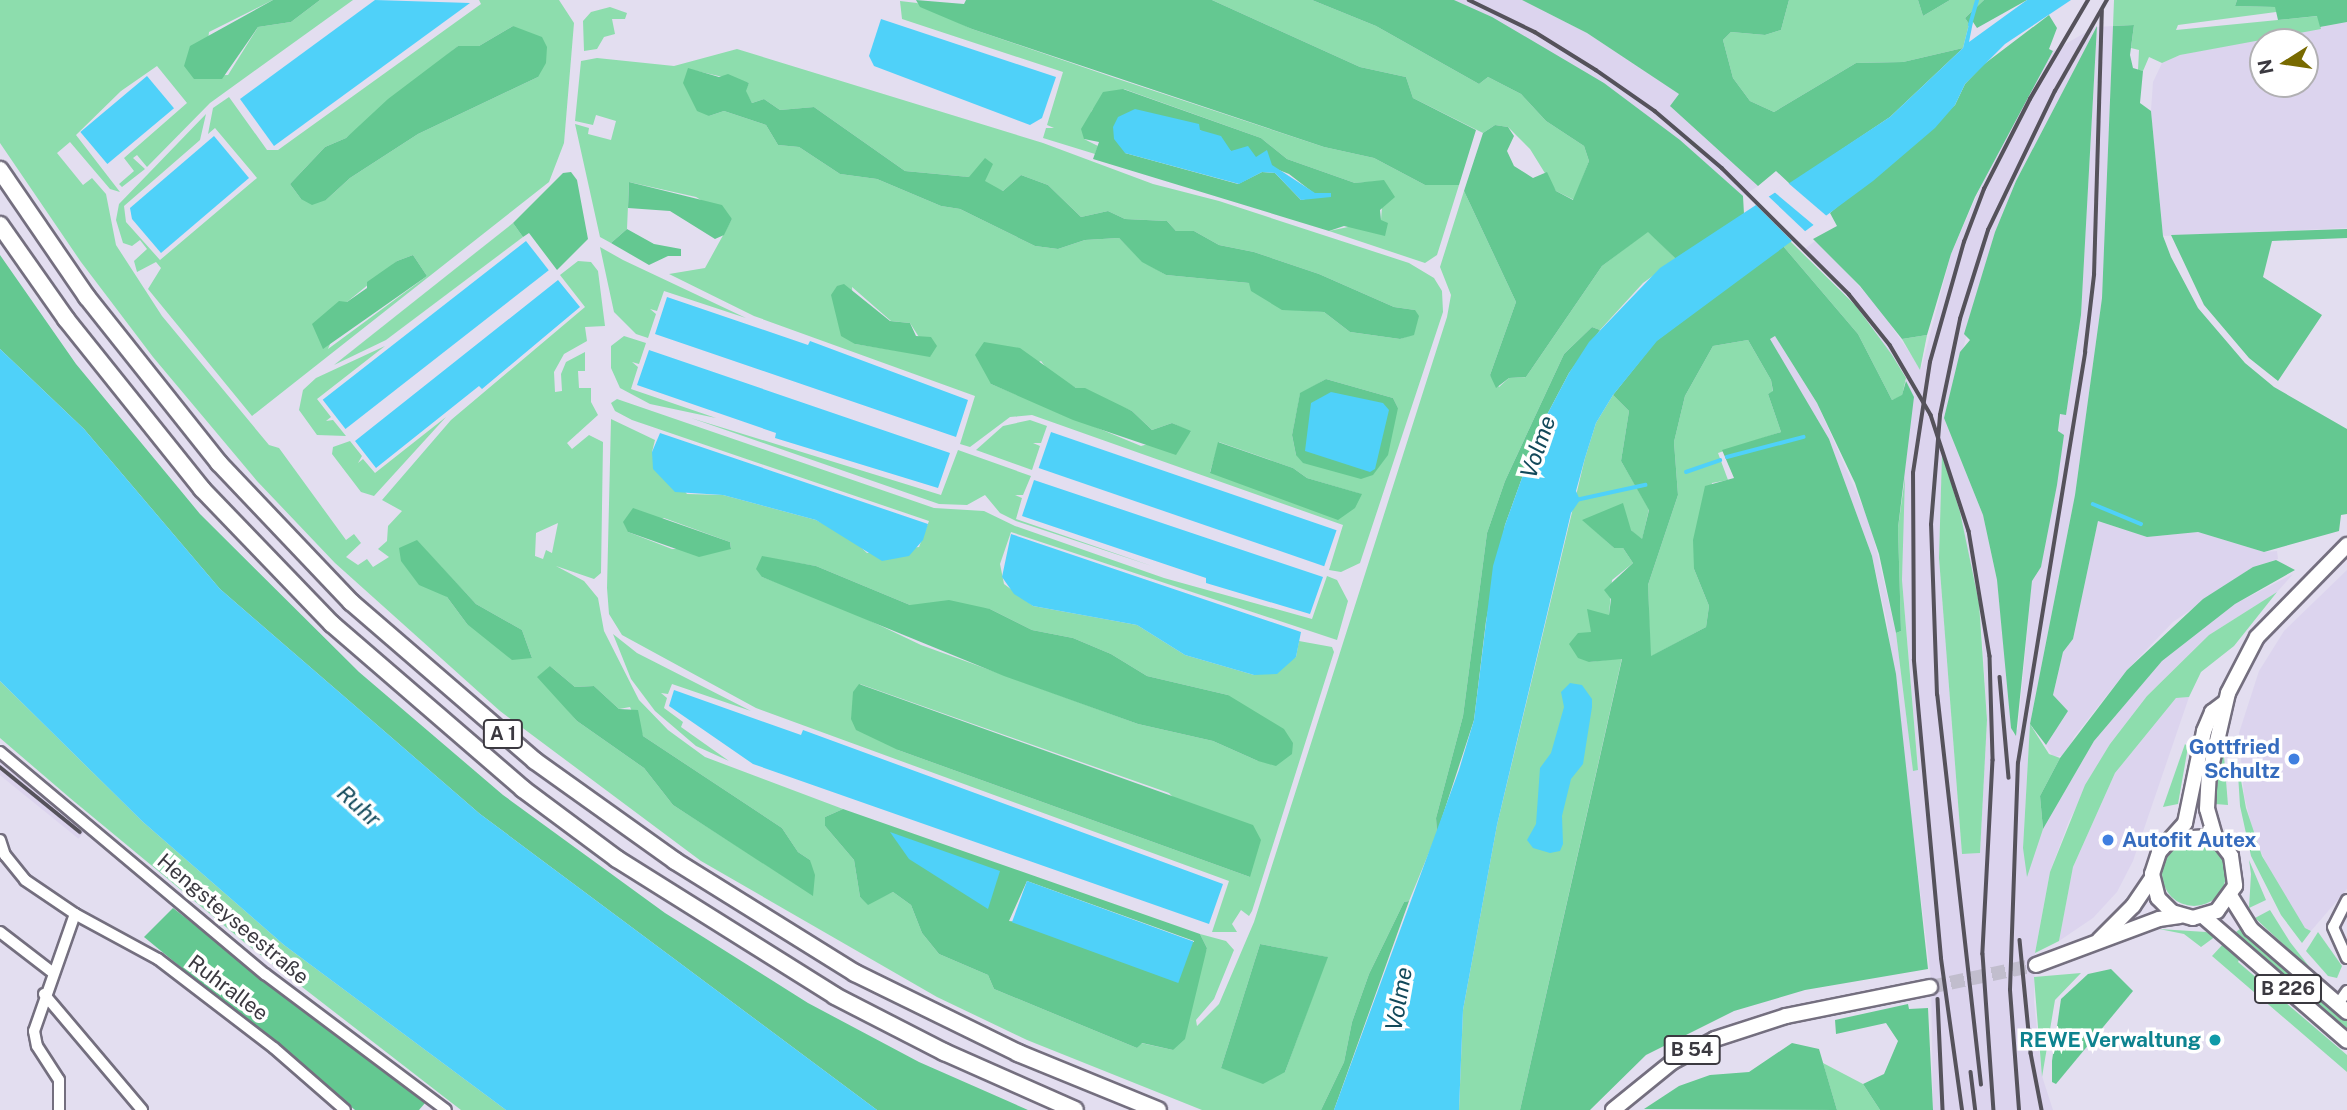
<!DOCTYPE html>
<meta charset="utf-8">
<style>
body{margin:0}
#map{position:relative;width:2347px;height:1110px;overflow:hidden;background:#e3def0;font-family:"Public Sans",sans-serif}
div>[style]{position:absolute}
.built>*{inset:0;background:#dcd4ee;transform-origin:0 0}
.green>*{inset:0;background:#8dddad}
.round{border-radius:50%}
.forest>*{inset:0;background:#64c891}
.water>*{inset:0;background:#4fd1f9;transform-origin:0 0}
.pier>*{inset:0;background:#e3def0}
.stream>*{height:3.5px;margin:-1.75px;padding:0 1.75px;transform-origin:1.75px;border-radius:1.75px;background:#4fd1f9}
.major-tunnel>*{height:14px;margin-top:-7px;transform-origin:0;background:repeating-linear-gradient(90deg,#c1bdcd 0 14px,transparent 0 21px)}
.roads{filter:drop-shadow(2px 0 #746f7f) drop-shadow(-2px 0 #746f7f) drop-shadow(0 2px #746f7f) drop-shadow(0 -2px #746f7f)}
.minor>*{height:10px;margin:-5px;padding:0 5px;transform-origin:5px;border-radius:5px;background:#fff}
.major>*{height:14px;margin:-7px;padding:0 7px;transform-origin:7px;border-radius:7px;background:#fff}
.highway>*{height:16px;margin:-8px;padding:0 8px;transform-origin:8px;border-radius:8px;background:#fff}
.rail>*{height:3.5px;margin:-1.75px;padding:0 1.75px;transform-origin:1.75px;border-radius:1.75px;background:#55525b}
.dots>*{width:19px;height:19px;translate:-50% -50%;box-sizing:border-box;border:4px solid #fff;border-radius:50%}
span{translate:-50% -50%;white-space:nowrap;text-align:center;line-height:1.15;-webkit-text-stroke:7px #fff;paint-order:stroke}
.shield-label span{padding:2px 5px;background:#fff;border:2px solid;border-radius:5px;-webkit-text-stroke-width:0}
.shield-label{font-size:19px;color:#3b3940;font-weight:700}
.shop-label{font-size:21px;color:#366cbe;font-weight:700}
.right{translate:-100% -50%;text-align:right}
.left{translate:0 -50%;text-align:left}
.street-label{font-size:21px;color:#3b3940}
.culture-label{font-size:21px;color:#0d838f;font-weight:700}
.water-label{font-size:23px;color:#12495a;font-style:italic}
.north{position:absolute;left:2249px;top:28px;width:70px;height:70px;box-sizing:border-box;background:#fff;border:2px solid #b1b0b3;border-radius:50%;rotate:258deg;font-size:19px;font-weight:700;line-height:28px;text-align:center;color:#3b3940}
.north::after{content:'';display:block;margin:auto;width:24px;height:32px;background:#786a00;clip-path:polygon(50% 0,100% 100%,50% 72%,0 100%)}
</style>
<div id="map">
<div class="built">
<div style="clip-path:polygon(1454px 0,1522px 0,1587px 33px,1680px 94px,1671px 107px,1758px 186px,1743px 196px,1604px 83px)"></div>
<div style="clip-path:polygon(evenodd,2347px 22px,2347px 228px,2163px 236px,2151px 111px,2153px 82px,2162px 63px,2180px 55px,2347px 22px,2263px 42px,2305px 42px,2305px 84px,2263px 84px,2263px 42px)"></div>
<div style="clip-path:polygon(evenodd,2097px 26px,2016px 181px,1995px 232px,1944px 418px,1983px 515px,1997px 580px,2013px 734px,2018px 729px,2032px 580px,2041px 567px,2061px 413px,2066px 414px,2081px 315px,2097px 27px,2113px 26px,2102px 298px,2075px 495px,2030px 724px,2023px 848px,2043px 829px,2094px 741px,2162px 661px,2235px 604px,2293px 574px,2277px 592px,2209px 635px,2147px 696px,2110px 744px,2069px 821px,2050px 872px,2035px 953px,2034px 1001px,2042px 1076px,2053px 1110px,1933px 1110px,1931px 979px,1887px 622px,1872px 556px,1829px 439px,1769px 339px,1775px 336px,1817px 403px,1870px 523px,1896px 633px,1913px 770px,1918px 769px,1902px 580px,1906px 377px,1856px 306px,1802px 251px,1815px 241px,1838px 263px,1878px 307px,1921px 369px,1951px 254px,2000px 143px,2053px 51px,2097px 26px,1942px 456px,1979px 603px,1982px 633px,1987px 720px,1980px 853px,1962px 854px,1939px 558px,1942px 456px)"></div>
<div style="clip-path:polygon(2098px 521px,2147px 537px,2198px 532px,2264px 552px,2277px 551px,2278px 559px,2253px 567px,2173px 622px,2127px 670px,2074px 737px,2066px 755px,2053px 757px,2046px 745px,2068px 711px,2053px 695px,2063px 652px,2073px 639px)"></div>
<div style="clip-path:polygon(2347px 570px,2347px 889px,2311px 931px,2305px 928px,2269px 870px,2254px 836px,2244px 795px,2239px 733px,2259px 671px,2284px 631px)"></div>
<div style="clip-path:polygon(2189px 697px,2133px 861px,2117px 892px,2093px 918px,2059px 941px,2073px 867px,2115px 773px,2176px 698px)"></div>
<div style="left:0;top:761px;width:110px;height:11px;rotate:39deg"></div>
</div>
<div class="green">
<div style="clip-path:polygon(evenodd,0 0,273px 0,209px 32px,204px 76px,228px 75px,258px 27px,291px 22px,320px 0,353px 0,210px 103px,147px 167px,137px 155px,133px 158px,145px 169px,122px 187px,119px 184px,134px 171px,124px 158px,187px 103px,157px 66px,121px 91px,76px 135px,120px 192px,110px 189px,70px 142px,57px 153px,83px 185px,92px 178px,106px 194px,116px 245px,162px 316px,269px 445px,279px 448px,346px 540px,354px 534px,361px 543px,346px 557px,358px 565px,367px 559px,373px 567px,389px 557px,378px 549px,387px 541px,388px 526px,402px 511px,382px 500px,451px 420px,585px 307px,560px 275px,578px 261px,591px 262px,598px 271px,605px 326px,585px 327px,587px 341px,564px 354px,554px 372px,555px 392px,562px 391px,561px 374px,566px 362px,585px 352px,585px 371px,578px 371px,579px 388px,591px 388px,591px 402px,598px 415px,567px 443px,572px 449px,589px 435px,603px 442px,601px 573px,594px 579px,556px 566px,584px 581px,598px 598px,604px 631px,639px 700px,668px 730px,705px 757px,843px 809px,825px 817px,825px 826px,854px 860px,860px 897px,868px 904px,893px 892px,911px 905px,922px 933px,939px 954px,988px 975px,994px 989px,1137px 1048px,1141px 1043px,1173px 1050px,1207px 948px,1200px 934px,1226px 941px,1234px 950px,1214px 999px,1196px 1020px,1197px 1026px,1219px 1004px,1254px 922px,1447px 317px,1451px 295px,1440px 267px,1464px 191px,1516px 302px,1490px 375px,1499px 387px,1509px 378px,1526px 377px,1602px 266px,1648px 231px,1676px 259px,1643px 283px,1600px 330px,1592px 327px,1564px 354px,1505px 481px,1487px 533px,1463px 716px,1436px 818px,1437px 833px,1409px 901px,1404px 902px,1369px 974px,1352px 1022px,1344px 1062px,1321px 1110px,1202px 1110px,1027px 1040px,937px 997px,701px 861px,500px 711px,335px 563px,257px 481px,153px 357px,81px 262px,0 143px,0 0,558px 523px,552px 553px,546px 550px,543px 559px,535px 556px,536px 533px,558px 523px,0 0,417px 541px,476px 604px,522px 630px,532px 658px,467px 624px,447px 597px,417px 541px,0 0,550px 666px,575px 687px,594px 686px,619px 709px,630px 707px,643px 736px,782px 828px,798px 852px,810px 860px,813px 895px,673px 805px,644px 768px,577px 721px,566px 708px,550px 666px,0 0,1260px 944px,1327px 957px,1285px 1072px,1221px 1068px,1260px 944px)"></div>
<div style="clip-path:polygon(evenodd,479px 0,559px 0,574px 23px,564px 143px,549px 182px,252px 416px,148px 289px,161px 268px,156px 262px,137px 272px,134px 261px,147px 249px,140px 240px,132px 246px,123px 243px,116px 220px,119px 204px,206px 114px,200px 140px,124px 206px,126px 222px,160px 260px,257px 178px,215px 128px,208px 134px,213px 108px,229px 97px,267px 150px,278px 150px,481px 4px,479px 0,513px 26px,538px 77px,418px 134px,350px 178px,326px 200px,301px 199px,290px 184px,325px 147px,346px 138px,458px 46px,479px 46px,513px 26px,479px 0,413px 255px,427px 276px,328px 349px,347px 302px,397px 261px,413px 255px)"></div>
<div style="clip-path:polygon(1212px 0,1312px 0,1376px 26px,1479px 84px,1488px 77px,1521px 94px,1546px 121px,1584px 146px,1589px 161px,1574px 200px,1556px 191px,1530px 149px,1508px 127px,1495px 125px,1483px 133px,1413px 98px,1406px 77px,1360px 67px)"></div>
<div style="clip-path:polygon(1789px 0,1918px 0,1923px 16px,1950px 0,1984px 0,1965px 18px,1969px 24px,1963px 48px,1903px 62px,1856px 63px,1774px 112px,1750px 101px,1733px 78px,1723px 40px,1731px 32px,1765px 35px,1781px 30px)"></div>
<div style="clip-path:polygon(2114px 0,2237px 0,2235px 6px,2276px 7px,2276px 12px,2178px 25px,2176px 30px,2318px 16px,2321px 29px,2180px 55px,2162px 63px,2149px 57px,2143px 71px,2138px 70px,2139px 50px,2131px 48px,2134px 25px,2113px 26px)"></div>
<div style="clip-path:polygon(900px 1px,917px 3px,972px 29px,1112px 77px,1324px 147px,1374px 158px,1425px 185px,1459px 185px,1437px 255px,1425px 263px,1329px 231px,1381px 220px,1384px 181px,1355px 183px,1287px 159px,1261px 138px,1124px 89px,1092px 110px,1084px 139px,1098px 146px,1095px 154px,1043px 138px,1046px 128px,1054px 128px,1047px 125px,1063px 72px,902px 19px)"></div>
<div style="clip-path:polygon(610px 7px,627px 13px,625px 19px,612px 19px,615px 34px,604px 37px,597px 49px,584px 51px,583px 21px,591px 12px)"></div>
<div style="clip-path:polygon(evenodd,737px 49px,1043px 143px,1153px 184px,1219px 201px,1409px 263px,1434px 278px,1442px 291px,1443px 312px,1360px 563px,1341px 572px,1329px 570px,1343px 525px,1032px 415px,1010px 417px,970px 447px,960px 444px,975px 396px,754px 316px,669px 274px,705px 268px,732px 219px,696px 197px,629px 182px,627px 229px,611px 243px,600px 237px,575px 124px,589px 128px,588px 134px,611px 140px,616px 121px,596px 115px,593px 125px,575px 121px,581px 61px,597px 58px,674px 66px,737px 49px,688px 69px,749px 83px,745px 91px,752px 103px,764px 99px,780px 110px,814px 107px,905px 171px,969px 177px,1003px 191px,1021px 175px,1048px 185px,1081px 217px,1108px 211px,1125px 219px,1167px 221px,1176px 231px,1194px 231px,1219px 245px,1254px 252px,1319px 274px,1394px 307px,1415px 310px,1414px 334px,1400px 339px,1350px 332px,1324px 312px,1282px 309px,1249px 283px,1166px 275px,1142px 261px,1119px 238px,1085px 240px,1058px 249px,1035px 246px,960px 209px,941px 206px,877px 179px,840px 174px,799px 147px,778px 145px,766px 125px,724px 111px,709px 116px,688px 69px,737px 49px,852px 287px,891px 321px,910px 323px,931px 356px,855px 344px,852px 287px,737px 49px,1041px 361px,1049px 372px,1076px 388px,1132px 411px,1152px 430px,1172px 423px,1191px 432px,1141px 446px,991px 384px,1041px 361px,737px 49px,1326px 379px,1393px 398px,1398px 408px,1296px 455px,1292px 435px,1300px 394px,1326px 379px,737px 49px,1219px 442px,1293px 468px,1307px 478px,1361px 494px,1210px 472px,1219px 442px)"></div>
<div style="clip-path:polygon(513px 223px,523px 237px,386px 340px,334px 365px)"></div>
<div style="clip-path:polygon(1790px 241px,1856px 306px,1892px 355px,1906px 378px,1902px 396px,1892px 400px,1858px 334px,1783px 246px)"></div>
<div style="clip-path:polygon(600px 247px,623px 260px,746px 318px,664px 291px,657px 311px,650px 309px,656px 314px,648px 338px,636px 334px,614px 312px)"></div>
<div style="clip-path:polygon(1927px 335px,1920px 370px,1902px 339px)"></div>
<div style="clip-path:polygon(624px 336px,646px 343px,639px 364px,632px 362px,638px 367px,631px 389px,716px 418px,650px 404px,620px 388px,611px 368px,611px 346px)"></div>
<div style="clip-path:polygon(1748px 340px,1771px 380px,1773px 392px,1768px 394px,1781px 432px,1718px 453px,1728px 480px,1712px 483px,1694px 569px,1709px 606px,1706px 627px,1650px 657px,1648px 585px,1678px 495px,1674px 442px,1685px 396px,1713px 346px)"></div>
<div style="clip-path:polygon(385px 346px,317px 399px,331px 417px,326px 421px,333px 420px,346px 436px,317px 435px,299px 410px,303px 390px,316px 378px)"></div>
<div style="clip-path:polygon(1613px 395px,1629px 411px,1621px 461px,1649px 509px,1642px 540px,1631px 530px,1583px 520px,1614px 548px,1623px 548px,1633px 563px,1612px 580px,1609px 615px,1591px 632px,1589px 662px,1622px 658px,1520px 1110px,1459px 1110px,1463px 1010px,1497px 825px,1585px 458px,1596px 423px)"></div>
<div style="clip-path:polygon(evenodd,617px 399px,934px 508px,984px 511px,1015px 526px,1164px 578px,1312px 619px,1327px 576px,1337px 580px,1348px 601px,1337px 640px,1011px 532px,1000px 564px,1004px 584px,1033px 606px,1137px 625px,1185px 655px,1254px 675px,1296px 657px,1299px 641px,1332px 647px,1334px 652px,1252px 911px,1249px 916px,1241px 910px,1232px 924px,1237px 932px,1212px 932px,1229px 881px,756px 708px,622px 635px,609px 614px,607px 588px,611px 419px,655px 440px,652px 452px,687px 494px,723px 495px,816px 520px,851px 538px,867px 553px,919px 547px,929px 521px,632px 420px,615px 411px,611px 403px,617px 399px,664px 518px,730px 542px,731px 548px,672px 549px,628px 532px,664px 518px,617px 399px,762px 557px,816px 566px,910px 605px,990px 609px,1032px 630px,1073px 638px,1111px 654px,1147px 676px,1228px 695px,1258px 761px,1213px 741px,1138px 724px,921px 645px,835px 604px,762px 577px,762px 557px,617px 399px,860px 684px,1169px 793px,1250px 877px,898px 750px,860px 684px)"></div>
<div style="clip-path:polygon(446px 417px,374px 496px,361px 492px,332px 454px,333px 447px,350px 441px,362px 456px,358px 463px,363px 459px,375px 473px)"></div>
<div style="clip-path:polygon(691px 418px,941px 495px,958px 450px,1031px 476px,1023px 495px,1015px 495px,1022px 498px,1016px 519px,1152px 566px,1016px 521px,1000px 513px,985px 495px,967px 505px,939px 504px)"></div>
<div style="clip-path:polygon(1030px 420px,1047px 426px,1041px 443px,1033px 443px,1040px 446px,1032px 470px,976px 450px,1003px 426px)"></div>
<div style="clip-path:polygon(1942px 454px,1960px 512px,1979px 603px,1987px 720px,1980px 853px,1962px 854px,1939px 558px)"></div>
<div style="clip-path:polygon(1905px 477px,1902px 580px,1918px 770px,1913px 771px,1896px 633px,1901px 631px,1898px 528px)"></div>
<div style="clip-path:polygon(2277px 592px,2234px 646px,2201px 672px,2189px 697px,2176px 698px,2115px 773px,2073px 867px,2059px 941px,2035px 953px,2050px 872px,2085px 785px,2110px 744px,2147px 696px,2209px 635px)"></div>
<div style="clip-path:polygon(613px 634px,637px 653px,751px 711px,672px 684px,668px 694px,661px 693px,667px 698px,664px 708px,683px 722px,681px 727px,729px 761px,696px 746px,655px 711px,631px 679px)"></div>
<div style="clip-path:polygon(0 681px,143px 822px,284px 945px,506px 1110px,461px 1110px,244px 942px,70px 798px,0 738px)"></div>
<div style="clip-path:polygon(2030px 724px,2049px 754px,2060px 758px,2040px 796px,2043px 829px,2027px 877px,2023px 848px)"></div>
<div style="clip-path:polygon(2185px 744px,2188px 747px,2178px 804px,2163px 807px)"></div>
<div style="clip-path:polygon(2221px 755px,2224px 756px,2228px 805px,2215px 804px)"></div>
<div style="clip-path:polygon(2237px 758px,2246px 808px,2262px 856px,2305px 928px,2311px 931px,2302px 943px,2281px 915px,2251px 856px,2240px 806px)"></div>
<div class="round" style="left:2162px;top:842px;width:64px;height:64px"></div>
<div style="clip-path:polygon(2249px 860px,2266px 900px,2249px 908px,2251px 874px)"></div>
<div style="clip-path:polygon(2270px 910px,2290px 942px,2315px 974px,2255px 918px)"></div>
<div style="clip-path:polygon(2159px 929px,2206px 932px,2216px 936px,2201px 947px,2184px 934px)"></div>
<div style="clip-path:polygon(2240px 929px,2347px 1020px,2347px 1032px,2266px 963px,2236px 932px)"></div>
<div style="clip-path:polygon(2318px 932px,2342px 966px,2337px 978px,2328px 976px,2306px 951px)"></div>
<div style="clip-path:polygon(2224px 943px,2240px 958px,2238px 962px,2347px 1055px,2347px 1072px,2212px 956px)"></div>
<div style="clip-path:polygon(2081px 973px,2055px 1000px,2042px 1077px,2034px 977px)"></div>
<div style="clip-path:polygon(1823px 1063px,1863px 1084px,1880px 1110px,1837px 1110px)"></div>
</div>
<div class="forest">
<div style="clip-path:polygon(273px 0,320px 0,291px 22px,258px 27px,222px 79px,194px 79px,184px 66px,190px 46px)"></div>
<div style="clip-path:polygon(916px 0,964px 4px,966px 0,1212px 0,1360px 67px,1406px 77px,1413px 98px,1476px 130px,1459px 185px,1425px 185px,1374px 158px,1324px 147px,972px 29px,920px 7px)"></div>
<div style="clip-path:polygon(1312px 0,1454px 0,1492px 17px,1604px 83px,1680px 140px,1743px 196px,1744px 214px,1676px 259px,1648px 232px,1602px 266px,1526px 377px,1509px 378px,1496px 388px,1490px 375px,1516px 302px,1464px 191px,1483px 133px,1495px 125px,1508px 127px,1514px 136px,1507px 151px,1514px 166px,1533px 178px,1547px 172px,1556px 191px,1573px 200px,1589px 161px,1584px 146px,1546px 121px,1521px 94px,1488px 77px,1479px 84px,1376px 26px)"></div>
<div style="clip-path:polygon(1522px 0,1789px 0,1781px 30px,1765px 35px,1731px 32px,1723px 40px,1733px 78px,1750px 101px,1774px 112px,1856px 63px,1903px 62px,1963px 48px,1890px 117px,1790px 184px,1776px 171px,1758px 186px,1670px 106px,1679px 94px,1587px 33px)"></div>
<div style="clip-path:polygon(1918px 0,1950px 0,1923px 16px)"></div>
<div style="clip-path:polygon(1984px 0,2027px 0,1977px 28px,1973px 22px,1969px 24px,1965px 18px)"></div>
<div style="clip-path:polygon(2237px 0,2347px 0,2347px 22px,2320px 27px,2317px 16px,2278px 20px,2275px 7px,2235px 6px)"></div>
<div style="clip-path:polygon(2049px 15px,2057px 28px,2049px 49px,2053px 51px,1975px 197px,1951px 254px,1927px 335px,1902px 339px,1860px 286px,1813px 239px,1837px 226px,1830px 213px,1955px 105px,1965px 84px,1983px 65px)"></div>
<div style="clip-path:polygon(2134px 25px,2130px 55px,2133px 68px,2143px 71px,2140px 103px,2151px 111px,2163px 236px,2171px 257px,2198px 308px,2245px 363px,2274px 387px,2347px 429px,2347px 514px,2341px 515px,2339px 531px,2264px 552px,2198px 532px,2147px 537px,2098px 521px,2073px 639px,2063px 652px,2053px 695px,2068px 711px,2046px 745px,2030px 724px,2075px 495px,2102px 298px,2113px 26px)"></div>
<div style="clip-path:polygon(513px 26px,542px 37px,547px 47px,546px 63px,538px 77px,418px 134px,350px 178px,326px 200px,312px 205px,301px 199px,290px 184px,325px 147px,346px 138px,388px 99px,458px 46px,479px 46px)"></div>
<div style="clip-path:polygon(2097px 26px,2081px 315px,2066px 415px,2060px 414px,2058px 431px,2064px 435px,2057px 485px,2041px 567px,2032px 581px,2016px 736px,2011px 728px,1997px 580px,1983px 515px,1944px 418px,1960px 352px,1970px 340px,1964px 334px,1995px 232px,2016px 181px)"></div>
<div style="clip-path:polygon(688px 68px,719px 77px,728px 74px,749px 83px,746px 91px,752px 103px,764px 99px,780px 110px,814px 107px,905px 171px,969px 177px,985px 158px,993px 164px,985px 181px,1003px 191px,1021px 175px,1048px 185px,1081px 217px,1108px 211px,1125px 219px,1167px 221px,1176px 231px,1194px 231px,1219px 245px,1254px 252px,1319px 274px,1394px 307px,1415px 310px,1419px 316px,1414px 335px,1400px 339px,1350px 332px,1324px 312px,1282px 310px,1251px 291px,1249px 283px,1166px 275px,1142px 262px,1119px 238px,1085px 240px,1058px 249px,1035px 246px,960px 209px,941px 206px,877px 179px,840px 174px,799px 147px,778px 145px,766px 125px,724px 111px,709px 116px,697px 111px,683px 83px)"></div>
<div style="clip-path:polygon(evenodd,1123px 89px,1261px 138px,1287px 159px,1355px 183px,1384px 180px,1395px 197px,1380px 210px,1381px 220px,1388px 223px,1385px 236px,1344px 226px,1329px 231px,1093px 159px,1099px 142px,1084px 139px,1081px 129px,1103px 92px,1123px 89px,1200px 130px,1231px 151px,1289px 174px,1315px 194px,1331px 193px,1301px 200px,1275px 173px,1262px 172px,1238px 184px,1125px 153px,1200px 130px)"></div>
<div style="clip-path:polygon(571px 172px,577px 180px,588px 239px,557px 270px,529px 233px,523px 237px,513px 223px,563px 173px)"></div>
<div style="clip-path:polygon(629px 182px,722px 205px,732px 219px,724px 235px,715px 239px,670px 211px,628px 208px)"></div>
<div style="clip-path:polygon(627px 229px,654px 244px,681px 249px,681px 256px,668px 256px,649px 265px,611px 243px)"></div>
<div style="clip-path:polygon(2347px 229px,2347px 238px,2272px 241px,2263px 277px,2322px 315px,2278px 381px,2249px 358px,2204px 305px,2171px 235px)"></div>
<div style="clip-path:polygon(evenodd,1783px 246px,1858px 334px,1892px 400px,1902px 395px,1906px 381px,1914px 397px,1898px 528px,1901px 631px,1896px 633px,1879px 554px,1855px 483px,1817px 403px,1775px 336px,1770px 339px,1829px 439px,1872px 556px,1896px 674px,1928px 969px,1805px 990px,1734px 1011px,1646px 1055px,1590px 1110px,1520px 1110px,1622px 659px,1589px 662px,1578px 658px,1569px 644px,1578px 633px,1591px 632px,1587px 609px,1609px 615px,1611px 599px,1604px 590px,1633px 563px,1623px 548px,1614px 548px,1582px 520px,1623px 503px,1631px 530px,1642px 539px,1649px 510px,1621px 461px,1629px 411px,1613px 395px,1656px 341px,1783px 246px,1748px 340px,1771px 380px,1773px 391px,1768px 394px,1781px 432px,1722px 450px,1734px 478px,1705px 486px,1693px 540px,1694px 569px,1709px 606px,1706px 627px,1651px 656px,1648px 585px,1678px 495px,1674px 442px,1685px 396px,1713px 346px,1748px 340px)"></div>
<div style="clip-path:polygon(0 255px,76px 364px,200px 514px,359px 672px,503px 795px,665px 913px,808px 1003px,919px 1062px,1028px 1110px,877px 1110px,480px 814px,220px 589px,84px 429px,0 349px)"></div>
<div style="clip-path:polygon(413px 255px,427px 276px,323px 349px,312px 324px,339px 301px,347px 302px,367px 288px,367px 282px,397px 261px)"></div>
<div style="clip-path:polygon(844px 284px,890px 321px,910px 323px,916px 336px,931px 337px,937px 346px,930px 357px,855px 344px,841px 336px,831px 295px,837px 286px)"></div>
<div style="clip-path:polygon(1592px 327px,1600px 330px,1569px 373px,1540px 428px,1505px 525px,1486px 621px,1474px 720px,1437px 833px,1436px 818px,1463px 716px,1487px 533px,1505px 481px,1564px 354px)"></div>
<div style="clip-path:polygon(984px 342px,1020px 348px,1076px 388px,1085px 388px,1132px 411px,1152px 430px,1172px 423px,1191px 431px,1176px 455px,1073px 420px,991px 384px,975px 355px)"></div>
<div style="clip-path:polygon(1326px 379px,1393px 398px,1398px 408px,1388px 455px,1373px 475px,1361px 479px,1303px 463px,1296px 455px,1292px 435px,1300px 393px)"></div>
<div style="clip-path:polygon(1218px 442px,1293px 468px,1307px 478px,1362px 494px,1355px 508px,1338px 520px,1210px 473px)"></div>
<div style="clip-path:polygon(633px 508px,730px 542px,731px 549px,699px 557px,628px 532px,623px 522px)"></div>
<div style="clip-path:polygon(417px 540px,476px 604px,522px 630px,532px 658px,512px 660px,467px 624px,447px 597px,419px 585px,401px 561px,399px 548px)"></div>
<div style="clip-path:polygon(762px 556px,816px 566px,910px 605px,949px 600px,990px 609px,1032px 630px,1073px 638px,1111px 654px,1147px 676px,1228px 695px,1284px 729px,1293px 743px,1292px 754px,1276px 766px,1258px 761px,1213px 741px,1138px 724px,1004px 676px,762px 577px,756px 569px)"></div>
<div style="clip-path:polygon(2276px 560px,2295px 570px,2235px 604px,2162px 661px,2094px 741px,2043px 829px,2040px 796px,2060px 758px,2127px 670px,2203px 599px,2253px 567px)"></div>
<div style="clip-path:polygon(550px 666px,575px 687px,594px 686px,619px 709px,638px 710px,643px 736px,782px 828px,798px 852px,810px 860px,815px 875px,813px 896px,673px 805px,644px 768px,577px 721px,537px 677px)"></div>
<div style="clip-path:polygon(859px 684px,1253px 825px,1261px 840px,1250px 877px,898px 750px,856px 730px,851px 719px,853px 692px)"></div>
<div style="clip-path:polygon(evenodd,843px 809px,1200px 934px,1207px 948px,1185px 1039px,1173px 1050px,1142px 1043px,1137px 1048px,994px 989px,988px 975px,939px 954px,922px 933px,911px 905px,893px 892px,868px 905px,860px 897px,854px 860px,825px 826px,825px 817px,843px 809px,1027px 881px,1194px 941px,1194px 942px,1009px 921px,1027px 881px)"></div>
<div style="clip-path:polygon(1409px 901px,1334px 1110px,1321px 1110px,1344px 1062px,1352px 1022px,1369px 974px,1404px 902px)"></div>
<div style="clip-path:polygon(173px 908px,425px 1103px,419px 1110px,355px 1110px,144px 937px)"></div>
<div style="clip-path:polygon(1260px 944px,1328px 957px,1285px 1072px,1263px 1084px,1221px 1068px)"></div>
<div style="clip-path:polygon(2111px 969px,2133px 991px,2056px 1084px,2052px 1082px,2052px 1061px,2061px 999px,2088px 974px)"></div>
<div style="clip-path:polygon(1908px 1004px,1909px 1009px,1928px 1008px,1933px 1110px,1880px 1110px,1863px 1084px,1884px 1074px,1898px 1041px,1886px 1023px,1836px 1034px,1835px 1020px)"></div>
<div style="clip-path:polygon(1792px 1043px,1819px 1049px,1837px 1110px,1644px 1109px,1679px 1086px,1710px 1075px,1749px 1072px)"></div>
</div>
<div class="water">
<div style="clip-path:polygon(375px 0,470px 3px,274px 146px,240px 99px)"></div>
<div style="clip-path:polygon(2027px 0,2071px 0,2005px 44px,1965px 84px,1955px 105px,1935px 128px,1873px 181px,1657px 341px,1613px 395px,1596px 423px,1585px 458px,1576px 491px,1580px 500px,1571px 513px,1497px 825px,1463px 1010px,1459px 1110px,1334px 1110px,1459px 770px,1474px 720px,1493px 566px,1505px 525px,1540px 428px,1569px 373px,1589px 342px,1660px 268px,1890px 117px,1963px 48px,1969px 24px,1973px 22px,1969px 42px)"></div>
<div style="clip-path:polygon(881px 19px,1056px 77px,1042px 118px,1030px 125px,874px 66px,869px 56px)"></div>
<div style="left:147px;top:76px;width:42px;height:87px;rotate:50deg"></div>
<div style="clip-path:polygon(1135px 109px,1199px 124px,1200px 130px,1221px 136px,1231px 151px,1248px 146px,1256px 157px,1267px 150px,1272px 165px,1315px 193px,1331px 193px,1331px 197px,1301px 200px,1275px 173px,1262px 172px,1239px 184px,1125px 153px,1114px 139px,1113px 127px,1118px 117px)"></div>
<div style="clip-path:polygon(214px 136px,249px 178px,161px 253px,132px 219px,130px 208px)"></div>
<div style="left:526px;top:241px;width:37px;height:258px;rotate:52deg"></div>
<div style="clip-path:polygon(558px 280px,580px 307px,482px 389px,479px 386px,376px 468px,355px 441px)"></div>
<div style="clip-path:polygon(667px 297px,808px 345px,810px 341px,968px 400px,956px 437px,655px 334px)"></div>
<div style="clip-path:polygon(0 349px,84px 429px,220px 589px,480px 814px,877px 1110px,506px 1110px,284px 945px,143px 822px,0 681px)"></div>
<div style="clip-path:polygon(649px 350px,950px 453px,938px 488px,775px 438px,776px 433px,637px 385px)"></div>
<div style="clip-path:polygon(1331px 392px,1383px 403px,1389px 410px,1375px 469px,1370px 472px,1305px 451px,1311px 403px)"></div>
<div style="left:1051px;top:432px;width:302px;height:38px;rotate:19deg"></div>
<div style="clip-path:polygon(660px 433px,928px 524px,923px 540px,909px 556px,882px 561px,816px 520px,723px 495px,675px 492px,653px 469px,652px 452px)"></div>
<div style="clip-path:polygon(1034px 480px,1323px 577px,1310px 614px,1206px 583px,1206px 578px,1022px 516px)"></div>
<div style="clip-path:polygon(1011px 534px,1301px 632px,1296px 657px,1277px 674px,1254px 675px,1185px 655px,1137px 625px,1033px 606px,1014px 594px,1002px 577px)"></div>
<div style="clip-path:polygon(1570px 683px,1582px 685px,1592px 699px,1592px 707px,1583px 764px,1571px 779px,1562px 816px,1563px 844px,1560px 851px,1550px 853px,1533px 848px,1527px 840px,1536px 824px,1540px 768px,1551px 753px,1564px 707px,1561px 692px)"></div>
<div style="clip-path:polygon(674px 690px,801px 735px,803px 730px,1223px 884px,1209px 924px,753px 764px,669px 706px)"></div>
<div style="clip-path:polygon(890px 832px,1000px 871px,988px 909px,909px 859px)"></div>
<div style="left:1027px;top:881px;width:177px;height:44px;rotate:20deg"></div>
</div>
<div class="pier">
<div style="clip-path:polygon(1787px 182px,1829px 218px,1816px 227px,1773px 191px)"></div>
<div style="clip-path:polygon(1767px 195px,1807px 233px,1794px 243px,1754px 203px)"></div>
</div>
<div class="stream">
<div style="left:1970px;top:25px;width:26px;rotate:-74deg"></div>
<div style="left:1727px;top:457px;width:79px;rotate:-14.7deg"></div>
<div style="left:1686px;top:472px;width:36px;rotate:-19deg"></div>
<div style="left:1576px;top:500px;width:71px;rotate:-12.3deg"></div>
<div style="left:2093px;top:504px;width:52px;rotate:22.6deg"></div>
</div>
<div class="major-tunnel">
<div style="left:1930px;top:987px;width:108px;rotate:-11.7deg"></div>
</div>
<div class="roads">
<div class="minor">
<div style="left:0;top:752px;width:346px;rotate:40deg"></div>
<div style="left:265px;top:974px;width:226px;rotate:36.9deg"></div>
<div style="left:0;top:840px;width:16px;rotate:72deg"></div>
<div style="left:5px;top:855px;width:32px;rotate:51deg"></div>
<div style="left:25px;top:880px;width:60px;rotate:34.2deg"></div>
<div style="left:75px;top:914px;width:124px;rotate:109.3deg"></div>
<div style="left:34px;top:1031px;width:15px;rotate:79deg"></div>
<div style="left:37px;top:1046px;width:40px;rotate:57.1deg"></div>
<div style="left:59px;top:1080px;width:30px;rotate:90deg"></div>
<div style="left:2347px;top:900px;width:30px;rotate:117deg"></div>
<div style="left:2333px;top:927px;width:34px;rotate:66deg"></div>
<div style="left:75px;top:914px;width:94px;rotate:28.5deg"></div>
<div style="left:158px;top:959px;width:146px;rotate:37.5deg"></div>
<div style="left:274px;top:1048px;width:94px;rotate:41.1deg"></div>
<div style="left:0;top:932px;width:66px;rotate:37.6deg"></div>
<div style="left:44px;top:994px;width:152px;rotate:49.8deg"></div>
<div style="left:2338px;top:1004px;width:16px;rotate:-55deg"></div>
</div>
<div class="major">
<div style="left:2173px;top:839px;width:33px;rotate:-3deg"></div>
<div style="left:2206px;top:837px;width:16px;rotate:22deg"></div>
<div style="left:2221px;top:843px;width:16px;rotate:52deg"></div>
<div style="left:2231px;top:856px;width:30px;rotate:82deg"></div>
<div style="left:2235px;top:886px;width:31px;rotate:126deg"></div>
<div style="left:2217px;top:911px;width:25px;rotate:164deg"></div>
<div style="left:2193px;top:918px;width:22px;rotate:-164deg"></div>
<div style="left:2172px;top:912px;width:20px;rotate:-135deg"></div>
<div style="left:2158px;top:898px;width:25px;rotate:-104deg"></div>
<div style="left:2152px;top:874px;width:23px;rotate:-72deg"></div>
<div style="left:2159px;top:852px;width:39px;rotate:-48deg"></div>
<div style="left:2185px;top:823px;width:94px;rotate:-78.3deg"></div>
<div style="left:2204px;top:731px;width:21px;rotate:-67deg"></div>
<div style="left:2212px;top:712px;width:15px;rotate:-37deg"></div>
<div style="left:2216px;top:840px;width:32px;rotate:-106deg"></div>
<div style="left:2207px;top:809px;width:33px;rotate:-87deg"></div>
<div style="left:2209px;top:776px;width:85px;rotate:-77.1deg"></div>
<div style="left:2228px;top:693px;width:63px;rotate:-62.6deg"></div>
<div style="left:2257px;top:637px;width:129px;rotate:-45.6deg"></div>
<div style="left:2231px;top:897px;width:38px;rotate:58deg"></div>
<div style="left:2251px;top:929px;width:127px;rotate:40.8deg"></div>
<div style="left:2204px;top:917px;width:189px;rotate:40.9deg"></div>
<div style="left:2099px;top:940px;width:48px;rotate:-45deg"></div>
<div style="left:2133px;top:906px;width:34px;rotate:-56deg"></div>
<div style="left:2036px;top:965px;width:131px;rotate:-20.5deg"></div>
<div style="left:2159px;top:919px;width:21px;rotate:-8deg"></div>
<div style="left:1613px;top:1110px;width:76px;rotate:-39.1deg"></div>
<div style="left:1672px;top:1062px;width:49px;rotate:-28.1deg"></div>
<div style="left:1715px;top:1039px;width:75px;rotate:-17.9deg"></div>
<div style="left:1786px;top:1016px;width:147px;rotate:-11.4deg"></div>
</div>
<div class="highway">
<div style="left:0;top:170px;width:154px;rotate:55.6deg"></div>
<div style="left:87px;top:297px;width:212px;rotate:51.5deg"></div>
<div style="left:219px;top:463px;width:192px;rotate:46.5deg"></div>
<div style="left:351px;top:602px;width:243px;rotate:40.8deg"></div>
<div style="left:535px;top:761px;width:172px;rotate:35.5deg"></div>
<div style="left:675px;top:861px;width:212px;rotate:31.9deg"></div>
<div style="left:855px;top:973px;width:182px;rotate:26.1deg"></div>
<div style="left:1018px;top:1053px;width:151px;rotate:22.2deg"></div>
<div style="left:0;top:225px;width:115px;rotate:54.9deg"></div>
<div style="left:66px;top:319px;width:218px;rotate:51.3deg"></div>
<div style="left:202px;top:489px;width:187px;rotate:46.1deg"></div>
<div style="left:332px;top:624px;width:252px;rotate:40.8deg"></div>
<div style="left:523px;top:789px;width:117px;rotate:36.7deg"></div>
<div style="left:617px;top:859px;width:257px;rotate:32.1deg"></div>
<div style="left:835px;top:996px;width:123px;rotate:27.2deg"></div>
<div style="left:944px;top:1052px;width:143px;rotate:23.9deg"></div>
</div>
</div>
<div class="rail">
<div style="left:1469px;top:0;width:73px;rotate:25.9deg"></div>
<div style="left:1535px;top:32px;width:72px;rotate:31.9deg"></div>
<div style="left:1596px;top:70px;width:72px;rotate:34.8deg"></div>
<div style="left:1655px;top:111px;width:88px;rotate:40.4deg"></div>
<div style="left:1722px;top:168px;width:179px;rotate:44.8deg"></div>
<div style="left:1849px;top:294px;width:65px;rotate:51.2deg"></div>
<div style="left:1890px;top:345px;width:81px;rotate:59.6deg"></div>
<div style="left:1931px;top:415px;width:122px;rotate:71.9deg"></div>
<div style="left:1969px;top:531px;width:127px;rotate:80.5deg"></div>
<div style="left:1990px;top:656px;width:104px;rotate:88.3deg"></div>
<div style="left:1993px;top:760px;width:194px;rotate:93deg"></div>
<div style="left:1983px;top:954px;width:156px;rotate:86deg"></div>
<div style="left:2000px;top:677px;width:101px;rotate:84.9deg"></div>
<div style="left:0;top:767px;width:103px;rotate:39.1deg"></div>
<div style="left:2020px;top:940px;width:114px;rotate:84.4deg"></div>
<div style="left:2031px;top:1053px;width:58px;rotate:79.1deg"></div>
<div style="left:1938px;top:999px;width:111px;rotate:87.4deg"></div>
<div style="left:1971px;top:1072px;width:38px;rotate:83deg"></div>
<div style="left:1981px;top:1085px;width:392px;rotate:-96.4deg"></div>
<div style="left:1937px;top:695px;width:170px;rotate:-92deg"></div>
<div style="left:1931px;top:525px;width:110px;rotate:-85.3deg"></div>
<div style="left:1940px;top:415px;width:98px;rotate:-78.2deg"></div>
<div style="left:1960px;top:319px;width:93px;rotate:-72.5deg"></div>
<div style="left:1988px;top:230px;width:154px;rotate:-64.3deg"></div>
<div style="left:2055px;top:91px;width:105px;rotate:-60.3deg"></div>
<div style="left:1962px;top:1110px;width:153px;rotate:-97.9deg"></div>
<div style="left:1941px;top:958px;width:299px;rotate:-95.2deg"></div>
<div style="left:1914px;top:660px;width:187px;rotate:-90.3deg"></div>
<div style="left:1913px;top:473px;width:112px;rotate:-81.3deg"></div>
<div style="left:1930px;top:362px;width:125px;rotate:-74.2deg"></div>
<div style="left:1964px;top:242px;width:57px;rotate:-69.3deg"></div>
<div style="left:1984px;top:189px;width:101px;rotate:-62.9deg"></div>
<div style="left:2030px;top:99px;width:115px;rotate:-59.6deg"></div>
<div style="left:2019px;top:1110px;width:120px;rotate:-94.3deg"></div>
<div style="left:2010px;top:990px;width:227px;rotate:-88deg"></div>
<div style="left:2018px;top:763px;width:416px;rotate:-80.7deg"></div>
<div style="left:2085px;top:352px;width:78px;rotate:-83.3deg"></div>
<div style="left:2094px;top:275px;width:264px;rotate:-88.3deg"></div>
</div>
<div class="dots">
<div style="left:2294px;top:759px;background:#3f7fe0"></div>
<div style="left:2108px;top:840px;background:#3f7fe0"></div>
<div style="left:2215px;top:1040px;background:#0f9aa8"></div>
</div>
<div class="shield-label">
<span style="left:503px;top:734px">A 1</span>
<span style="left:2288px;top:989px">B 226</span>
<span style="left:1692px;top:1050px">B 54</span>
</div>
<div class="shop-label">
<span class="right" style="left:2280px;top:759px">Gottfried<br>Schultz</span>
<span class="left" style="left:2122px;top:840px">Autofit Autex</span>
</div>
<div class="street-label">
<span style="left:233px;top:919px;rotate:40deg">Hengsteyseestraße</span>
<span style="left:228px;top:988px;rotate:37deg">Ruhrallee</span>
</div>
<div class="culture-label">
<span class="right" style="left:2201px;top:1040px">REWE Verwaltung</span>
</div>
<div class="water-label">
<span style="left:1538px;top:447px;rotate:-71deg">Volme</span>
<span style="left:359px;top:806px;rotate:42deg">Ruhr</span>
<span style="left:1399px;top:999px;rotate:-80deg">Volme</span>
</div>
<div class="north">N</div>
</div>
